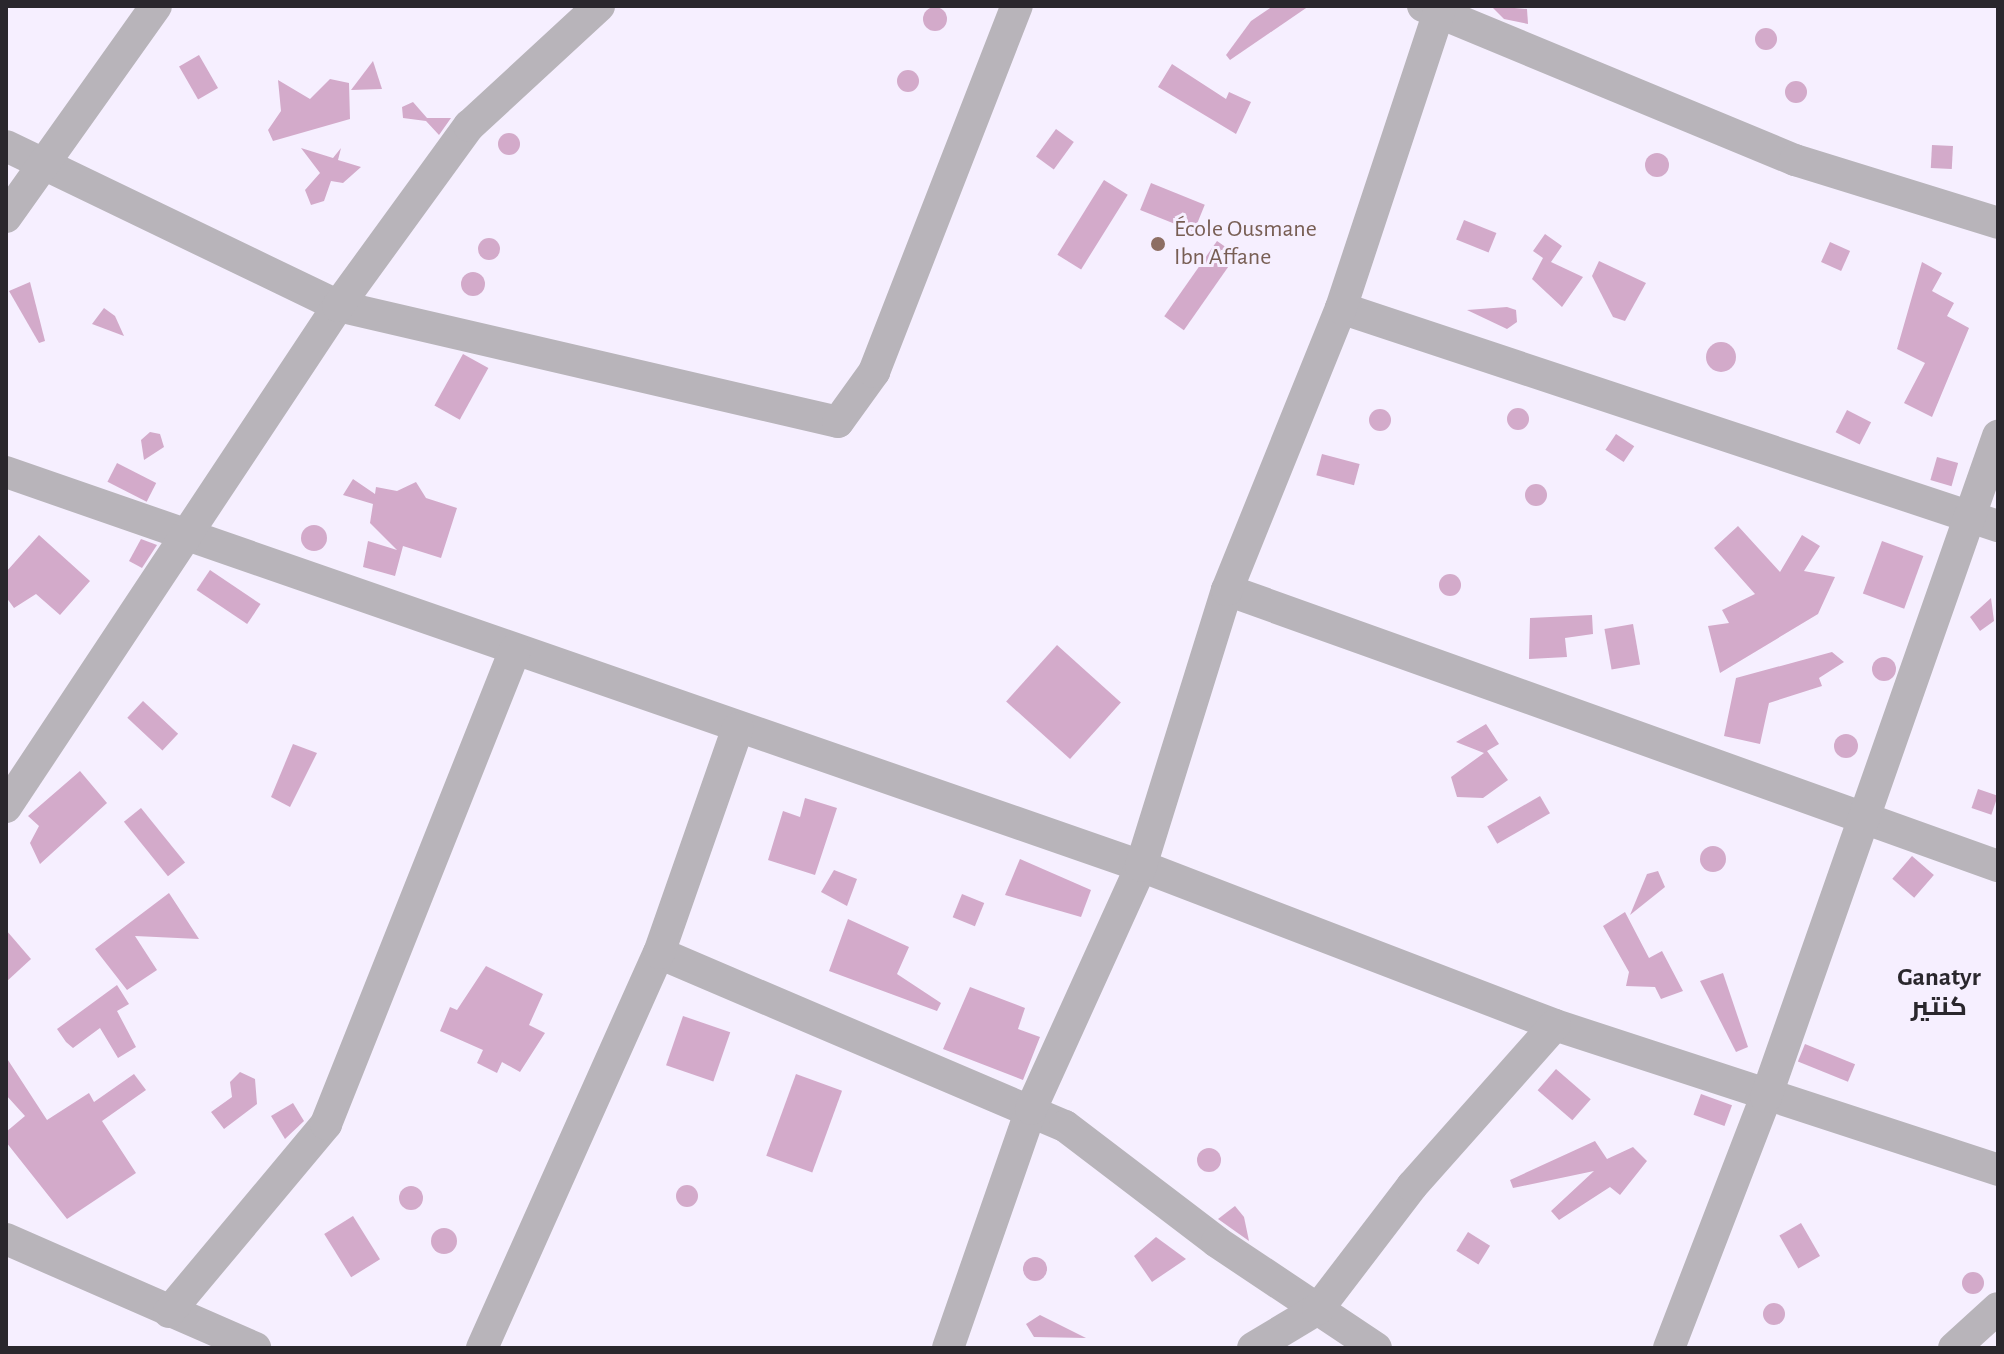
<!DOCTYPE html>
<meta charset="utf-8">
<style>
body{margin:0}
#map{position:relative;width:2004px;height:1354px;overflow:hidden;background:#f6efff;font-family:"Alegreya Sans",Cairo,sans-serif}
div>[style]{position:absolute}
.building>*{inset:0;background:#d3aaca;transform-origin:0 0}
.round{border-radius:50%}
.minor>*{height:32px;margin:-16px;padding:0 16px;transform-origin:16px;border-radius:16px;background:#b8b4ba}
.dots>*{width:22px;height:22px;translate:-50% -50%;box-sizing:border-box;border:4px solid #f6efff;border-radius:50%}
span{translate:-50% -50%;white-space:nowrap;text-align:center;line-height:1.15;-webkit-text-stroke:6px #f6efff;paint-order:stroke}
.education-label{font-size:24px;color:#785e54}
.left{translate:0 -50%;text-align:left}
.neighbourhood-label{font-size:26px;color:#2a272d;font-weight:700}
.frame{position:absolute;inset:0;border:8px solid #2a272d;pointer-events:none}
</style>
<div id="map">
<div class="building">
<div style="clip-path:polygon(1273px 6px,1309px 6px,1230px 60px,1226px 55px,1251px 21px)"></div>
<div style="clip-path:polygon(1491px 6px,1527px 9px,1528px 24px,1504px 19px)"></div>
<div class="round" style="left:923px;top:7px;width:24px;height:24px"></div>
<div class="round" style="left:1755px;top:28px;width:22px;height:22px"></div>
<div style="left:199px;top:55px;width:38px;height:23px;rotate:60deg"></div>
<div style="clip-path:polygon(373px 61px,382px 89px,351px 90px)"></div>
<div style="clip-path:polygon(1172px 64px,1226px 99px,1229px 92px,1251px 102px,1236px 134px,1158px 87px)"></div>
<div class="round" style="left:897px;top:70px;width:22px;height:22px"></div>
<div style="clip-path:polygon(330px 79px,349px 83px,350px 119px,273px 141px,268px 130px,281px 111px,278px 80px,310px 99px)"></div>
<div class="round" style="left:1785px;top:81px;width:22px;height:22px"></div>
<div style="clip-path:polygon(413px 102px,427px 118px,451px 118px,439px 135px,426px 121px,403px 118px,402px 107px)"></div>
<div style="left:1056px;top:129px;width:22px;height:34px;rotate:36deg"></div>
<div class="round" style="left:498px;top:133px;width:22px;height:22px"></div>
<div style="left:1932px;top:145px;width:21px;height:23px;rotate:3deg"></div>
<div style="clip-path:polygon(301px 148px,333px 158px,341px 148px,338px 160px,361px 167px,343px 183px,331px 181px,324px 201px,311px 205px,305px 190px,320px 173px)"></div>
<div class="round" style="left:1645px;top:153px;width:24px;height:24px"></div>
<div style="left:1104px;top:180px;width:28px;height:88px;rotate:32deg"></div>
<div style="left:1151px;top:183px;width:58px;height:29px;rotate:22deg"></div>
<div style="left:1464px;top:220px;width:35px;height:21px;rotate:22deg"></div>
<div style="clip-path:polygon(1545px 234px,1562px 246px,1551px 262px,1583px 277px,1562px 307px,1532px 279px,1543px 258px,1533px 251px)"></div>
<div class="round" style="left:478px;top:238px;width:22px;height:22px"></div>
<div style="left:1217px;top:241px;width:24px;height:92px;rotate:35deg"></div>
<div style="left:1830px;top:242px;width:22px;height:22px;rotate:24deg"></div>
<div style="clip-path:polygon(1599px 261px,1646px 283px,1625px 321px,1613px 317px,1592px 276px)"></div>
<div style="clip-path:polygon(1922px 262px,1942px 273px,1932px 291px,1954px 303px,1947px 316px,1969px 328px,1932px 417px,1904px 403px,1925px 363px,1897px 349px)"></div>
<div class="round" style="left:461px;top:272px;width:24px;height:24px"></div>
<div style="clip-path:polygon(30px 282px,45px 341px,39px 343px,9px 291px)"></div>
<div style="clip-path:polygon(1507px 307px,1516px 310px,1517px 322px,1507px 329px,1467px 310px)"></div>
<div style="clip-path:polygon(104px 308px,115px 316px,124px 336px,92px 324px)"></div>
<div class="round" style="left:1706px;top:342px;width:30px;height:30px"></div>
<div style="left:463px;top:354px;width:29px;height:59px;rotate:29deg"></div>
<div class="round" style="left:1507px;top:408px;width:22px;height:22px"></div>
<div class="round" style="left:1369px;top:409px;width:22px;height:22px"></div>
<div style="left:1847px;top:410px;width:27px;height:25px;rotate:27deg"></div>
<div style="clip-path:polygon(150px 432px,160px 434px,164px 447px,144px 460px,141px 440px)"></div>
<div style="left:1616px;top:434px;width:22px;height:19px;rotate:34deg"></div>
<div style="left:1322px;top:454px;width:39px;height:22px;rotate:15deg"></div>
<div style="left:1937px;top:457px;width:22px;height:24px;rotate:16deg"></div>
<div style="left:117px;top:463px;width:44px;height:21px;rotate:27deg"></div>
<div style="clip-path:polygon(353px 479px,375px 494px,376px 487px,397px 491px,416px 482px,426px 498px,457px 508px,441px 558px,403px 546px,395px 576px,363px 567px,368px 541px,397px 550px,370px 523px,373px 504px,343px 495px)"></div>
<div class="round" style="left:1525px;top:484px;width:22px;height:22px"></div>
<div class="round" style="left:301px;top:525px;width:26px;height:26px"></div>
<div style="clip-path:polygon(1738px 526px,1780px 572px,1802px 535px,1820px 546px,1804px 571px,1835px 577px,1818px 614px,1720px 673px,1708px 626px,1729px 623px,1722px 610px,1755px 594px,1714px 548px)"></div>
<div style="clip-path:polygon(39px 535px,90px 581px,60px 615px,36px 594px,14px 608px,6px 597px,6px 572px)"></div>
<div style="clip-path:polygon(141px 539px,157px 545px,142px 568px,129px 561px)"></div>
<div style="left:1882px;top:541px;width:44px;height:56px;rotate:20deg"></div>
<div style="left:210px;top:570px;width:61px;height:24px;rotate:34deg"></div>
<div class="round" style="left:1439px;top:574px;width:22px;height:22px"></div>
<div style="clip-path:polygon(1991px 598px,1994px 621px,1980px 631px,1970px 617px)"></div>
<div style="clip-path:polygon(1592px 615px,1593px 634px,1565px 638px,1567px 657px,1529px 659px,1530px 618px)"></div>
<div style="left:1633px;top:624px;width:41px;height:29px;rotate:80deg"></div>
<div style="left:1057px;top:645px;width:86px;height:76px;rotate:42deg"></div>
<div style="clip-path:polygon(1832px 652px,1844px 662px,1819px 678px,1822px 686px,1769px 703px,1760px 744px,1724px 736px,1736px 678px)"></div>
<div class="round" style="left:1872px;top:657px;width:24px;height:24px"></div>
<div style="left:143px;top:701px;width:48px;height:23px;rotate:43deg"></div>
<div style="clip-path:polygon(1486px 724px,1499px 744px,1487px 751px,1508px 780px,1483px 798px,1457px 797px,1451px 777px,1484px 753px,1456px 742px)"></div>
<div class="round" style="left:1834px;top:734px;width:24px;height:24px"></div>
<div style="clip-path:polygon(293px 744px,317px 753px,290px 807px,271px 797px)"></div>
<div style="clip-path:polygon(80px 771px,107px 803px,40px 864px,30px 843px,39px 826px,28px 816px)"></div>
<div style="left:1978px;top:789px;width:21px;height:20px;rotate:19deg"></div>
<div style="left:1540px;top:796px;width:20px;height:61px;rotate:60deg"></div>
<div style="clip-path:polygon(805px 798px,837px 808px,815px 875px,768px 860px,783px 811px,800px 817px)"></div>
<div style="left:141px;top:808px;width:70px;height:22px;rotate:51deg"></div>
<div class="round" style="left:1700px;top:846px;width:26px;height:26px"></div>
<div style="left:1912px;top:856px;width:29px;height:30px;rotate:41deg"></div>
<div style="clip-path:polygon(1020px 859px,1091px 890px,1081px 917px,1005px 895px)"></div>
<div style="clip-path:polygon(834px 870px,857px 879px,847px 906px,821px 892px)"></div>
<div style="clip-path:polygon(1658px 871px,1665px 887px,1630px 915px,1647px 874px)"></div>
<div style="clip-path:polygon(169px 893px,199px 939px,135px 936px,157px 970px,127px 990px,95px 949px)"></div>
<div style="left:962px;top:894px;width:24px;height:25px;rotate:22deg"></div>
<div style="clip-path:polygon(1625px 912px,1649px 958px,1662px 951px,1683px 991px,1661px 999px,1655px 987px,1626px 986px,1629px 972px,1603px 926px)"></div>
<div style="clip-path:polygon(848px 919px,909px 947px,897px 974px,941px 1003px,937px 1011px,829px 971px)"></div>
<div style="clip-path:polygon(6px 930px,31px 959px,6px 982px)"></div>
<div style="clip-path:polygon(486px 966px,543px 994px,529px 1025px,545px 1033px,520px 1072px,502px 1062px,497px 1073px,477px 1063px,483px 1050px,440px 1031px,450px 1007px,457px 1010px)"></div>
<div style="clip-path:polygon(1723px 973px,1748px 1047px,1736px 1052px,1700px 981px)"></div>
<div style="clip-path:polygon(117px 985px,129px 1004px,117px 1011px,136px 1047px,118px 1058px,100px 1028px,73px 1048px,66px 1042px,57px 1029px)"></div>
<div style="clip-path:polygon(970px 987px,1025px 1008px,1018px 1029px,1040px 1037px,1023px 1080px,943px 1049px)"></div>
<div style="left:683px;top:1016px;width:50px;height:52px;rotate:19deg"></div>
<div style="left:1805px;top:1044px;width:54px;height:19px;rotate:22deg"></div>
<div style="clip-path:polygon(6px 1057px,47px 1120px,89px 1093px,94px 1102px,134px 1074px,146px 1090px,102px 1121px,136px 1173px,67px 1219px,6px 1142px,6px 1132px,25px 1116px,6px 1095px)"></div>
<div style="left:1556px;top:1069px;width:46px;height:28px;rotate:41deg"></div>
<div style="clip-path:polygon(240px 1072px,255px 1079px,257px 1104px,224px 1129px,211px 1112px,232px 1097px,230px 1082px)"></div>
<div style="left:796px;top:1074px;width:49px;height:87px;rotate:20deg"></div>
<div style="left:1701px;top:1094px;width:33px;height:22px;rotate:20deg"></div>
<div style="clip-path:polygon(293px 1103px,304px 1121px,285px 1139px,271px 1116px)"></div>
<div style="clip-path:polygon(1595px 1141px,1607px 1159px,1633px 1147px,1647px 1161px,1620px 1195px,1610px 1187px,1559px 1220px,1551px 1211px,1594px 1171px,1513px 1188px,1510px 1180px)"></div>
<div class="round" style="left:1197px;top:1148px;width:24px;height:24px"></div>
<div class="round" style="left:676px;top:1185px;width:22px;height:22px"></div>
<div class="round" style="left:399px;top:1186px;width:24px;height:24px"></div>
<div style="clip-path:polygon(1235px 1206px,1244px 1217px,1249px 1241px,1218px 1219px)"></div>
<div style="left:353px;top:1216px;width:51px;height:34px;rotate:58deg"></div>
<div style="left:1801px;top:1223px;width:38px;height:25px;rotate:60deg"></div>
<div class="round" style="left:431px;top:1228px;width:26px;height:26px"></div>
<div style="left:1468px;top:1232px;width:26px;height:22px;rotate:32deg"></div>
<div style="clip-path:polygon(1156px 1237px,1186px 1259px,1152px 1282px,1134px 1256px)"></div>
<div class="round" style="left:1023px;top:1257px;width:24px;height:24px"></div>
<div class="round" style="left:1962px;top:1272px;width:22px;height:22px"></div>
<div class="round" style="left:1763px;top:1303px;width:22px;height:22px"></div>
<div style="clip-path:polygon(1040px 1315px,1086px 1338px,1034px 1337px,1026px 1324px)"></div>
</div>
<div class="minor">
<div style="left:1423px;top:6px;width:403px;rotate:22.5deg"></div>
<div style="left:1795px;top:160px;width:213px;rotate:17.2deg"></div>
<div style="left:6px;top:146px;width:369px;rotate:25.7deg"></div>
<div style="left:338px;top:306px;width:513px;rotate:13.06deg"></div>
<div style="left:838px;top:422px;width:62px;rotate:-54.2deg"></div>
<div style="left:874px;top:372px;width:393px;rotate:-68.7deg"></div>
<div style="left:6px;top:217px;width:259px;rotate:-54.6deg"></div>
<div style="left:1341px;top:308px;width:692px;rotate:18.36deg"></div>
<div style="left:6px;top:472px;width:1201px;rotate:19.14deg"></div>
<div style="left:1141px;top:866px;width:443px;rotate:21deg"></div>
<div style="left:1555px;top:1025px;width:466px;rotate:18.1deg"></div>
<div style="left:1227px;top:590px;width:819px;rotate:19.7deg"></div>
<div style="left:6px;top:807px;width:601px;rotate:-56.47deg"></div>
<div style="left:338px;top:306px;width:223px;rotate:-54deg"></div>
<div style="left:469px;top:126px;width:177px;rotate:-42.7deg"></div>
<div style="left:659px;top:953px;width:441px;rotate:23.1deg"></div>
<div style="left:1065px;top:1126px;width:191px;rotate:37.3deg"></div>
<div style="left:1217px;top:1242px;width:191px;rotate:33.7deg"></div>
<div style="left:6px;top:1239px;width:272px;rotate:23.6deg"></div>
<div style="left:169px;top:1312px;width:245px;rotate:-50.1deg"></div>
<div style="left:326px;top:1124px;width:510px;rotate:-68.26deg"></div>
<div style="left:482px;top:1348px;width:433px;rotate:-65.9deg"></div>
<div style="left:659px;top:953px;width:238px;rotate:-70.7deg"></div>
<div style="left:948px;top:1348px;width:253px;rotate:-70.8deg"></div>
<div style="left:1031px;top:1109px;width:267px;rotate:-65.6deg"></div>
<div style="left:1141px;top:866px;width:289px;rotate:-72.7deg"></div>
<div style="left:1227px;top:590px;width:304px;rotate:-68deg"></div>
<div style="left:1341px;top:308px;width:318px;rotate:-71.7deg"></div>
<div style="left:1253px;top:1348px;width:76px;rotate:-31deg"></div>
<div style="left:1318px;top:1309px;width:155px;rotate:-52.6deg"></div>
<div style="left:1412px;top:1186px;width:215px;rotate:-48.4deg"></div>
<div style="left:1669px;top:1348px;width:269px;rotate:-68.9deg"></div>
<div style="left:1766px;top:1097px;width:701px;rotate:-70.66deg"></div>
<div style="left:1954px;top:1348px;width:59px;rotate:-42.3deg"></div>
</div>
<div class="dots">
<div style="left:1158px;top:244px;background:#8d6e63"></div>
</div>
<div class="education-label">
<span class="left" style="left:1174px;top:244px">École Ousmane<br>Ibn Affane</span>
</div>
<div class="neighbourhood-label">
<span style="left:1939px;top:993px">Ganatyr<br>كنتير</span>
</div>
<div class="frame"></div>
</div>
